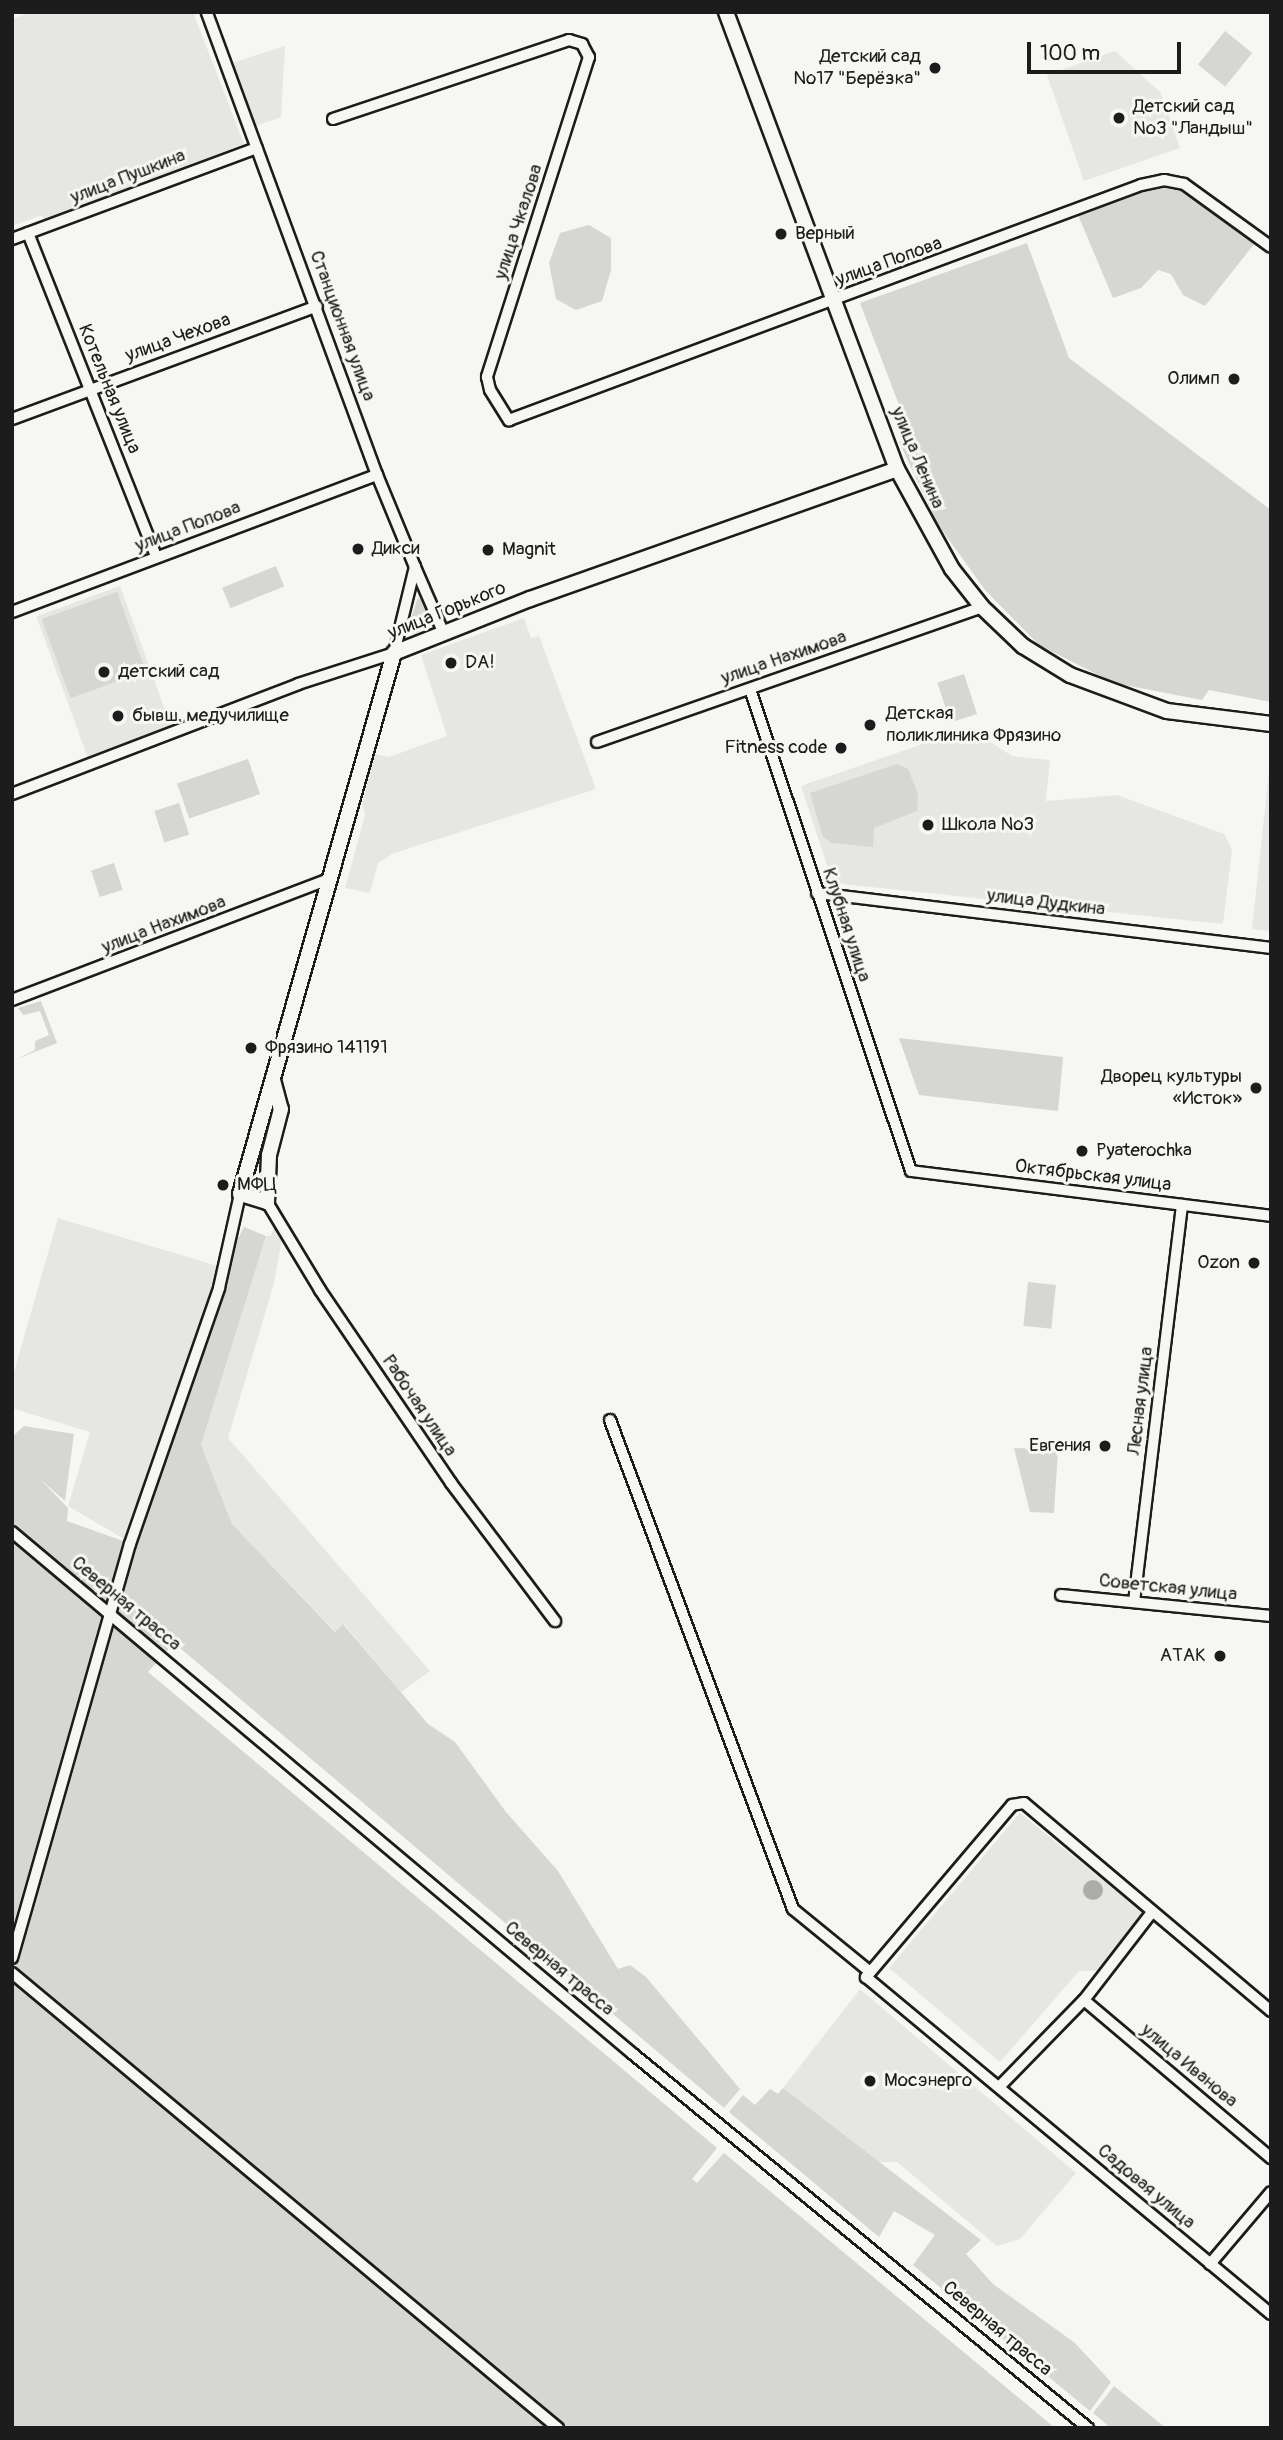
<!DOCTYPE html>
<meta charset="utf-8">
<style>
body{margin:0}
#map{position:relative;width:1283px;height:2440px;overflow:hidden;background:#f6f6f2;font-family:Pangolin,sans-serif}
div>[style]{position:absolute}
.built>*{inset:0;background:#e6e6e2;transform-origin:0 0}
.green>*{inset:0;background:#d6d6d2;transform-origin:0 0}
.water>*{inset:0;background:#acaca9}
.round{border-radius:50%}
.roads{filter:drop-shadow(2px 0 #1c1c1c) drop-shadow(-2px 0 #1c1c1c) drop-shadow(0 2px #1c1c1c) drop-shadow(0 -2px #1c1c1c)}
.street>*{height:10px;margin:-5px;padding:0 5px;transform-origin:5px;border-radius:5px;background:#f6f6f2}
.secondary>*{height:14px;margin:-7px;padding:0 7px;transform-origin:7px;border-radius:7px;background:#f6f6f2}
.dots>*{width:19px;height:19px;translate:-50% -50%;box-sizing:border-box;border:4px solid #f6f6f2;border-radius:50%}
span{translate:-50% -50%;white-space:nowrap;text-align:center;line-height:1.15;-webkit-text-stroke:6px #f6f6f2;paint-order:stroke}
.poi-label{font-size:19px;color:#1c1c1c}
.right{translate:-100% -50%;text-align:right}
.left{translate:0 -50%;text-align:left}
.street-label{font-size:19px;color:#1c1c1c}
.frame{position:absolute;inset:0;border:14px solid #1c1c1c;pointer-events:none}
.scale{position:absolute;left:1027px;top:42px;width:154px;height:32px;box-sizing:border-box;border:4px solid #1c1c1c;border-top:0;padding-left:9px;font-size:21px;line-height:24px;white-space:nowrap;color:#1c1c1c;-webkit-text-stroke:5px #f6f6f2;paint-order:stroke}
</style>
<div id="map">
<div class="built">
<div style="clip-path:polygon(31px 12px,193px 12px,244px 144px,150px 180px,147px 173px,136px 178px,132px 169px,126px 172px,131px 187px,45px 221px,42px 215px,12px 226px,12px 19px)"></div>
<div style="clip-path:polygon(285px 46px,281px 117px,256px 126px,232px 63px)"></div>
<div style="clip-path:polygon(1115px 51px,1161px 93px,1180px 148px,1084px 181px,1047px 75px)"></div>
<div style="left:120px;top:586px;width:151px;height:89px;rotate:70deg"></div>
<div style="clip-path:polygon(524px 618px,531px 638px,539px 636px,596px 789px,394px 853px,378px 863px,370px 893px,345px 888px,365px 815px,362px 803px,375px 754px,389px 757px,447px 736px,421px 655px)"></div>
<div style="clip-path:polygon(969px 728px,1012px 756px,1050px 760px,1046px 801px,1117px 795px,1224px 834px,1232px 850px,1223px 924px,833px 883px,801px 786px)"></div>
<div style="clip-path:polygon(1271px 753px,1271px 931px,1252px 929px)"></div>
<div style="clip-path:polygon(58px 1218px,221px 1267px,124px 1539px,68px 1506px,90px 1432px,12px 1408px,12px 1379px)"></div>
<div style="clip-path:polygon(274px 1226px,282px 1238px,274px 1283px,228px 1438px,430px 1671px,401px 1692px,344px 1624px,336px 1632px,232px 1524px,201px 1445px,266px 1236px,271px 1236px)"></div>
<div style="clip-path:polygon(1020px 1813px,1143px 1912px,1099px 1971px,1079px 1971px,1000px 2062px,889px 1968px)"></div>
<div style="clip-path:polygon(860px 1989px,1076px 2173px,1020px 2239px,997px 2246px,897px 2162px,875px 2162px,783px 2088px)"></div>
</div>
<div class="green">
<div style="left:1225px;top:31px;width:35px;height:43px;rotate:39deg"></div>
<div style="clip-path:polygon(1155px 187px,1180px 189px,1259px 238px,1205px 306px,1183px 295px,1171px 274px,1158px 270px,1141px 288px,1113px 298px,1078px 215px)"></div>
<div style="clip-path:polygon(589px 225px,611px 238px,611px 270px,602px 301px,576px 310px,556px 299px,549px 263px,560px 233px)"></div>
<div style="clip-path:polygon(1027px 243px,1069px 358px,1271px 510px,1271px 702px,1209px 690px,1202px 700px,1114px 683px,1039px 645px,985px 590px,937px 523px,899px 442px,911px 436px,860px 303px)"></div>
<div style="left:276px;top:566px;width:22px;height:58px;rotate:68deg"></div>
<div style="left:117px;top:592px;width:84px;height:80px;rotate:70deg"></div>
<div style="clip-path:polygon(418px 597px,430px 611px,433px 625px,414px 634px,408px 627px)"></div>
<div style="left:964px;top:674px;width:42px;height:28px;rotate:72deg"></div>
<div style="left:248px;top:759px;width:37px;height:75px;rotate:71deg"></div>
<div style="clip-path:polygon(897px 764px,908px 769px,918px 794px,917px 811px,874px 828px,873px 847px,832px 843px,823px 837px,810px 793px)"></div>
<div style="left:179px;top:803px;width:33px;height:26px;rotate:72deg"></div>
<div style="left:114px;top:863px;width:28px;height:24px;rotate:72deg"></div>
<div style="clip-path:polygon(41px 1001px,57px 1043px,17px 1059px,35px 1050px,35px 1041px,49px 1035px,40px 1011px,23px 1015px,18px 1008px)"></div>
<div style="clip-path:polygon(899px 1038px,1063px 1057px,1058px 1111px,919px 1095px)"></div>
<div style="clip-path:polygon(244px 1227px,266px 1236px,201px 1445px,232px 1524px,335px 1632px,343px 1624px,428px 1724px,455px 1742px,506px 1812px,558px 1871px,618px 1969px,630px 1965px,646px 1977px,740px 2089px,724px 2108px,174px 1643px,148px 1672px,717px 2148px,692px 2179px,697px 2183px,724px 2153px,1055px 2428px,12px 2428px,12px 1437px,24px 1426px,74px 1434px,65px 1501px,40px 1479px,68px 1508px,67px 1521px,129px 1543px,227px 1260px)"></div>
<div style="left:1028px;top:1282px;width:28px;height:44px;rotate:6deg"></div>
<div style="clip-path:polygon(1014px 1448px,1058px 1450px,1054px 1513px,1030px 1512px)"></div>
<div style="clip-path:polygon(783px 2088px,981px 2240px,966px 2254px,993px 2284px,1075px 2343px,1111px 2382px,1090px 2411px,913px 2265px,935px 2235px,894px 2211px,879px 2237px,729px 2112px,743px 2095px,755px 2105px,770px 2089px,778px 2094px)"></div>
<div style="clip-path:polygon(1114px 2386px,1166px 2428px,1111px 2428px,1093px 2413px)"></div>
</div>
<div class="water">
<div class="round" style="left:1083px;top:1880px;width:20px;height:20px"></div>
</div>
<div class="roads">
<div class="street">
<div style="left:333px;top:119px;width:249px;rotate:-18.5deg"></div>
<div style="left:569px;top:40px;width:14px;rotate:17deg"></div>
<div style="left:582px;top:44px;width:15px;rotate:62deg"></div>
<div style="left:589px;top:57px;width:336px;rotate:107.7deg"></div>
<div style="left:487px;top:377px;width:13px;rotate:77deg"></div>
<div style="left:490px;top:390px;width:36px;rotate:58deg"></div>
<div style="left:509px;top:420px;width:674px;rotate:-20.4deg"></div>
<div style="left:1141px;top:185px;width:24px;rotate:-12deg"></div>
<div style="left:1164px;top:180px;width:20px;rotate:11deg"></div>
<div style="left:1184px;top:184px;width:107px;rotate:35.9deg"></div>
<div style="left:28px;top:233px;width:348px;rotate:68.4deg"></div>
<div style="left:12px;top:239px;width:261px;rotate:-20.4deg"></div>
<div style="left:12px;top:419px;width:325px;rotate:-20.3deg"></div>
<div style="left:415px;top:567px;width:73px;rotate:66.6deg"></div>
<div style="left:12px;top:612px;width:390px;rotate:-20.6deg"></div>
<div style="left:750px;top:689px;width:508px;rotate:71.53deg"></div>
<div style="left:911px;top:1171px;width:363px;rotate:7.1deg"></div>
<div style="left:597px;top:742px;width:408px;rotate:-19.3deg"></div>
<div style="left:12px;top:794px;width:306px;rotate:-21deg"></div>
<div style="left:298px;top:684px;width:101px;rotate:-17.9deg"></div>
<div style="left:394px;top:653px;width:89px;rotate:-76.3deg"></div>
<div style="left:415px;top:567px;width:100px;rotate:-112.4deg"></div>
<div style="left:377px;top:475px;width:493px;rotate:-110.2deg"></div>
<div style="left:817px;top:893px;width:457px;rotate:6.9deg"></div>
<div style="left:12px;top:1000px;width:336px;rotate:-20.9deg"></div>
<div style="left:267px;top:1202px;width:103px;rotate:58.9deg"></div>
<div style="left:320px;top:1290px;width:233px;rotate:55.8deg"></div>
<div style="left:451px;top:1483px;width:173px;rotate:53deg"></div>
<div style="left:610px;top:1420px;width:522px;rotate:69.48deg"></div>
<div style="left:793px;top:1909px;width:98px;rotate:39.2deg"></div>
<div style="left:12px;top:1532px;width:811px;rotate:40.05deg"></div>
<div style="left:633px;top:2054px;width:589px;rotate:39.42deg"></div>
<div style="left:1061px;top:1595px;width:211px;rotate:5.7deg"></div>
<div style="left:1134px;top:1602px;width:400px;rotate:-83.1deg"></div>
<div style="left:12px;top:1958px;width:430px;rotate:-74.1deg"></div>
<div style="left:130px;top:1544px;width:271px;rotate:-70.8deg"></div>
<div style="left:219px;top:1288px;width:96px;rotate:-77.4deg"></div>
<div style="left:12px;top:1973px;width:711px;rotate:39.81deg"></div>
<div style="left:1084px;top:2000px;width:245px;rotate:40.2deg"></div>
<div style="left:1271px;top:2011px;width:323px;rotate:-139.9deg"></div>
<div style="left:1024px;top:1803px;width:12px;rotate:171deg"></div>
<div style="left:1012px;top:1805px;width:226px;rotate:130.3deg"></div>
<div style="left:866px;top:1977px;width:527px;rotate:39.76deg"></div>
<div style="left:1000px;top:2086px;width:120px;rotate:-45.7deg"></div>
<div style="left:1084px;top:2000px;width:111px;rotate:-52.3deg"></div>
<div style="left:1210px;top:2264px;width:94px;rotate:-49.7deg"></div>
</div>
<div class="secondary">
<div style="left:726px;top:12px;width:488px;rotate:69.5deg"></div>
<div style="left:897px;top:469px;width:114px;rotate:61.2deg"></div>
<div style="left:952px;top:569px;width:48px;rotate:51.7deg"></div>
<div style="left:982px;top:607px;width:57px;rotate:43.6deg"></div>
<div style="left:1023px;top:646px;width:55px;rotate:31.7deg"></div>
<div style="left:1070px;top:675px;width:103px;rotate:20.4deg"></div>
<div style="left:1167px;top:711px;width:105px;rotate:7.1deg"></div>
<div style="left:273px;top:1080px;width:30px;rotate:75deg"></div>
<div style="left:281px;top:1109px;width:48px;rotate:104.6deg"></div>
<div style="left:269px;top:1155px;width:47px;rotate:92.4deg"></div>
<div style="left:267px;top:1202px;width:28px;rotate:-163deg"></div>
<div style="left:240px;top:1194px;width:562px;rotate:-74.11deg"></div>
<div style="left:394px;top:653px;width:146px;rotate:-21.7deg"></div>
<div style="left:530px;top:599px;width:389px;rotate:-19.5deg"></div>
</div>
</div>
<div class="dots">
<div style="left:935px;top:68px;background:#1c1c1c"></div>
<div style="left:1119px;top:118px;background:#1c1c1c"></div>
<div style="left:781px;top:234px;background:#1c1c1c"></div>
<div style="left:1234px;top:379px;background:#1c1c1c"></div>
<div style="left:358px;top:549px;background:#1c1c1c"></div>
<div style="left:488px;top:550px;background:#1c1c1c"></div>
<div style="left:451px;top:663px;background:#1c1c1c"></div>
<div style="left:104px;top:672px;background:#1c1c1c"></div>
<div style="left:118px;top:716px;background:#1c1c1c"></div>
<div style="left:870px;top:725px;background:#1c1c1c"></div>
<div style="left:841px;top:748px;background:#1c1c1c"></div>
<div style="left:928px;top:825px;background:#1c1c1c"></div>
<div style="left:251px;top:1048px;background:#1c1c1c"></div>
<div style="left:1256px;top:1088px;background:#1c1c1c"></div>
<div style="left:1082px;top:1151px;background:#1c1c1c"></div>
<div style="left:223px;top:1185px;background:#1c1c1c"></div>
<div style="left:1254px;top:1263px;background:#1c1c1c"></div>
<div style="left:1105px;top:1446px;background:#1c1c1c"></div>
<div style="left:1220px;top:1656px;background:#1c1c1c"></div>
<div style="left:870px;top:2081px;background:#1c1c1c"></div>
</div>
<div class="poi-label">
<span class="right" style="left:921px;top:68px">Детский сад<br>№17 "Берёзка"</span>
<span class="left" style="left:1133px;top:118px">Детский сад<br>№3 "Ландыш"</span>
<span class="left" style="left:795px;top:234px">Верный</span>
<span class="right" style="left:1220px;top:379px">Олимп</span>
<span class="left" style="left:372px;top:549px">Дикси</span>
<span class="left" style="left:502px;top:550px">Magnit</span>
<span class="left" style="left:465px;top:663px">DA!</span>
<span class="left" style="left:118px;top:672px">детский сад</span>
<span class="left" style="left:886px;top:725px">Детская<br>поликлиника Фрязино</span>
<span class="left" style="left:132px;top:716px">бывш. медучилище</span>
<span class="right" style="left:827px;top:748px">Fitness code</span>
<span class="left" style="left:942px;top:825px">Школа №3</span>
<span class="left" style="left:265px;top:1048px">Фрязино 141191</span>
<span class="right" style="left:1242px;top:1088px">Дворец культуры<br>«Исток»</span>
<span class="left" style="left:1096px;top:1151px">Pyaterochka</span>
<span class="left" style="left:237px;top:1185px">МФЦ</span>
<span class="right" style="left:1240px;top:1263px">Ozon</span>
<span class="right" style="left:1091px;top:1446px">Евгения</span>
<span class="right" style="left:1206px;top:1656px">АТАК</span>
<span class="left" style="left:884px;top:2081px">Мосэнерго</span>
</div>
<div class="street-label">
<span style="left:128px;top:177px;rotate:-21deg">улица Пушкина</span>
<span style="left:519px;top:222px;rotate:-72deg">улица Чкалова</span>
<span style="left:889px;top:262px;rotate:-20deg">улица Попова</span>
<span style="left:342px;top:326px;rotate:70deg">Станционная улица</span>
<span style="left:178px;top:338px;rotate:-20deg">улица Чехова</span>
<span style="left:109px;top:389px;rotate:68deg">Котельная улица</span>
<span style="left:917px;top:458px;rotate:67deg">улица Ленина</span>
<span style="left:188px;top:527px;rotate:-21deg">улица Попова</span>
<span style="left:447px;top:611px;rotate:-22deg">улица Горького</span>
<span style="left:784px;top:658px;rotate:-19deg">улица Нахимова</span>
<span style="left:1046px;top:903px;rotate:7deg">улица Дудкина</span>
<span style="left:164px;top:925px;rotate:-21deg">улица Нахимова</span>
<span style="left:846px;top:925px;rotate:72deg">Клубная улица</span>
<span style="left:1093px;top:1176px;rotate:7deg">Октябрьская улица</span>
<span style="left:1141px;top:1401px;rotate:-83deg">Лесная улица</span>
<span style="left:419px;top:1406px;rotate:56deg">Рабочая улица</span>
<span style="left:1168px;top:1588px;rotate:6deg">Советская улица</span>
<span style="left:126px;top:1604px;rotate:40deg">Северная трасса</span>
<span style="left:559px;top:1969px;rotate:40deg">Северная трасса</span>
<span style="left:1189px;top:2066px;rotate:40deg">улица Иванова</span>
<span style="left:1146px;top:2187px;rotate:40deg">Садовая улица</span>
<span style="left:997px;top:2329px;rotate:40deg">Северная трасса</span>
</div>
<div class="frame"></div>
<div class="scale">100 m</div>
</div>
